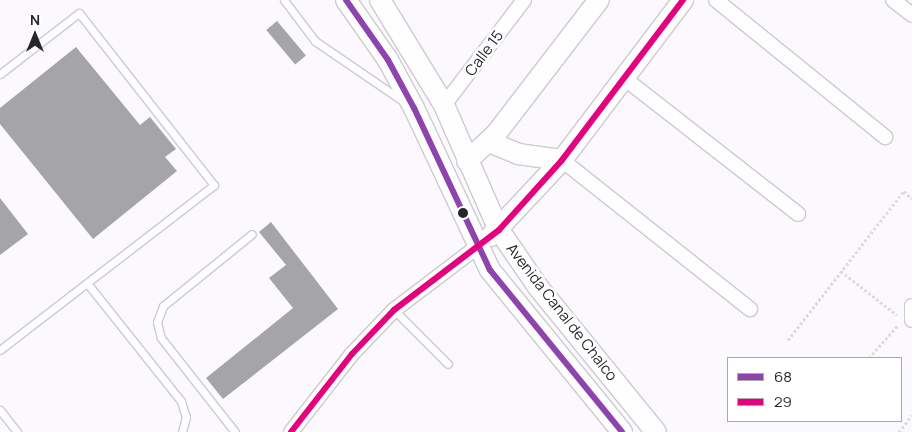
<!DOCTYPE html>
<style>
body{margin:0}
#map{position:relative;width:912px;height:432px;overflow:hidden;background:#fbf9fd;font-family:Manrope,sans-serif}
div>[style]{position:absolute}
.building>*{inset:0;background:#a5a4a7;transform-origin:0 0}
.path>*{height:3px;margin-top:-1.5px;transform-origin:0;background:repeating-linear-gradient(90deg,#dcdcdd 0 2.5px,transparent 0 5px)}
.roads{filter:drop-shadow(1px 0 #cdcbcf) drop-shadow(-1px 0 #cdcbcf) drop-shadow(0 1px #cdcbcf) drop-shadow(0 -1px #cdcbcf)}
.lane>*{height:7px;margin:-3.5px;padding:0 3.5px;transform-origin:3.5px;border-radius:3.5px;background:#fefeff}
.street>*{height:14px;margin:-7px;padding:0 7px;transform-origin:7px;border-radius:7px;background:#fefeff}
.secondary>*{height:20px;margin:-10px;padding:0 10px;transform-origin:10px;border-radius:10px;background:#fefeff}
.bus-1>*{height:6px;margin:-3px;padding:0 3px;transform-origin:3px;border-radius:3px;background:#8e44ad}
.bus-2>*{height:6px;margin:-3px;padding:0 3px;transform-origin:3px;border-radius:3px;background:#e5007d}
.dots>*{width:14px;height:14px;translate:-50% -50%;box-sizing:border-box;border:2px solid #fff;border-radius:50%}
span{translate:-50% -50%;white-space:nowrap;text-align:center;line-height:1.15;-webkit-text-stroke:5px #fff;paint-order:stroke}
.street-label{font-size:15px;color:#28262a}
.legend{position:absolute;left:727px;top:357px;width:175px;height:65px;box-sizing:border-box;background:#fff;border:1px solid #a9a8aa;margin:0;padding:6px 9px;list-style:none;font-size:15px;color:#28262a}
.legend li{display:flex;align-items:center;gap:10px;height:25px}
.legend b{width:25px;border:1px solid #a9a8aa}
.north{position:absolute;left:10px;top:10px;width:50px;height:50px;-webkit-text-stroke:4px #fff;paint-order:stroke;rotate:0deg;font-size:14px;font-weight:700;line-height:20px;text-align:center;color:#28262a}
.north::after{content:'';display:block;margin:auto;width:18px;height:22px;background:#28262a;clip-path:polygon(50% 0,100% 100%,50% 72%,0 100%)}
</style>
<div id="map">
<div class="building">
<div style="left:277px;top:21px;width:45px;height:14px;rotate:50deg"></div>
<div style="clip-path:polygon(76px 47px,140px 125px,150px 117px,176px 149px,165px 157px,177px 171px,93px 239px,0 124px,0 108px)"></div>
<div style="clip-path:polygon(0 198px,28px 234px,0 255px)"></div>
<div style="clip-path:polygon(271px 222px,338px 309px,223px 399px,206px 378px,293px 308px,269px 278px,286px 265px,259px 232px)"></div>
</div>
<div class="path">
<div style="left:841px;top:271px;width:71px;rotate:38.2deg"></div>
<div style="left:788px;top:340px;width:189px;rotate:-52.1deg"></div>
<div style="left:904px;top:191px;width:11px;rotate:45deg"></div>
<div style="left:869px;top:358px;width:44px;rotate:-48.7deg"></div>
<div style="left:899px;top:432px;width:21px;rotate:-53deg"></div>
</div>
<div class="roads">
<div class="lane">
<div style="left:284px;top:0;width:51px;rotate:52.9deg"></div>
<div style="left:315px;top:41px;width:107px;rotate:34.3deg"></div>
<div style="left:0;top:74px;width:100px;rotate:-37.7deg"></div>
<div style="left:79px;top:13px;width:219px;rotate:51.9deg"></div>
<div style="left:214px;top:185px;width:270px;rotate:142.4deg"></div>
<div style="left:87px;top:283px;width:151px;rotate:51.5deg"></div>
<div style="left:181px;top:401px;width:17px;rotate:73deg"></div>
<div style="left:186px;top:417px;width:16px;rotate:105deg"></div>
<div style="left:394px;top:310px;width:76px;rotate:45deg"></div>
<div style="left:0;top:410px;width:28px;rotate:52deg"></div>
<div style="left:235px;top:432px;width:120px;rotate:-128.2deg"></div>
<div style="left:161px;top:338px;width:16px;rotate:-104deg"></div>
<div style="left:157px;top:322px;width:17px;rotate:-69deg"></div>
<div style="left:163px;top:306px;width:114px;rotate:-39deg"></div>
</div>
<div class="street">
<div style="left:716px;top:0;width:218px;rotate:39deg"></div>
<div style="left:893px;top:0;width:24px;rotate:38deg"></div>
<div style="left:624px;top:78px;width:221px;rotate:38deg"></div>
<div style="left:444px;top:105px;width:132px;rotate:-52.7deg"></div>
<div style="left:562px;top:160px;width:240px;rotate:38.4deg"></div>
<div style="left:912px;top:306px;width:14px;rotate:90deg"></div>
<div style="left:291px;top:432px;width:99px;rotate:-52deg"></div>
<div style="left:352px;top:354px;width:61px;rotate:-46.3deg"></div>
<div style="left:394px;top:310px;width:104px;rotate:-37.2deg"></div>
</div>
<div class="secondary">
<div style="left:346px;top:0;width:73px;rotate:55deg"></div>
<div style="left:388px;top:60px;width:55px;rotate:61.6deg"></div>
<div style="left:414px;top:108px;width:179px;rotate:64.9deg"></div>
<div style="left:490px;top:270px;width:209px;rotate:50.8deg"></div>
<div style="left:380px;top:0;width:123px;rotate:58.6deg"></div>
<div style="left:444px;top:105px;width:137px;rotate:66.3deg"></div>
<div style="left:499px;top:230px;width:69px;rotate:55.6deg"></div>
<div style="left:538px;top:287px;width:187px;rotate:50.9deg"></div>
<div style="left:489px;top:142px;width:31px;rotate:22deg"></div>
<div style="left:518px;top:154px;width:44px;rotate:7.8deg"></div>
<div style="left:467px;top:161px;width:40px;rotate:-43deg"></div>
<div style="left:496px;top:134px;width:169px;rotate:-52.5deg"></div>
<div style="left:491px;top:236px;width:104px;rotate:-46.9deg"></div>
<div style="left:562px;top:160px;width:201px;rotate:-52.9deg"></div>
</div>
</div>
<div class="bus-1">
<div style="left:346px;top:0;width:73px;rotate:55deg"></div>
<div style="left:388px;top:60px;width:55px;rotate:61.6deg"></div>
<div style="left:414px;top:108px;width:179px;rotate:64.9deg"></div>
<div style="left:490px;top:270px;width:209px;rotate:50.8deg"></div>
</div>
<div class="bus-2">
<div style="left:291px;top:432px;width:99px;rotate:-52deg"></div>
<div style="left:352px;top:354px;width:61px;rotate:-46.3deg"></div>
<div style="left:394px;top:310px;width:132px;rotate:-37.3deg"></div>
<div style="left:499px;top:230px;width:94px;rotate:-48deg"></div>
<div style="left:562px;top:160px;width:201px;rotate:-52.9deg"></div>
</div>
<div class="dots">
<div style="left:463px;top:213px;background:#28262a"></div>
</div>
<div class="street-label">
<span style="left:484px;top:53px;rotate:-53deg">Calle 15</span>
<span style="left:562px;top:312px;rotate:52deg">Avenida Canal de Chalco</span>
</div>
<ul class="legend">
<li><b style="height:6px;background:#8e44ad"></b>68</li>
<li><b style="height:6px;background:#e5007d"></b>29</li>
</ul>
<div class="north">N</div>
</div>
